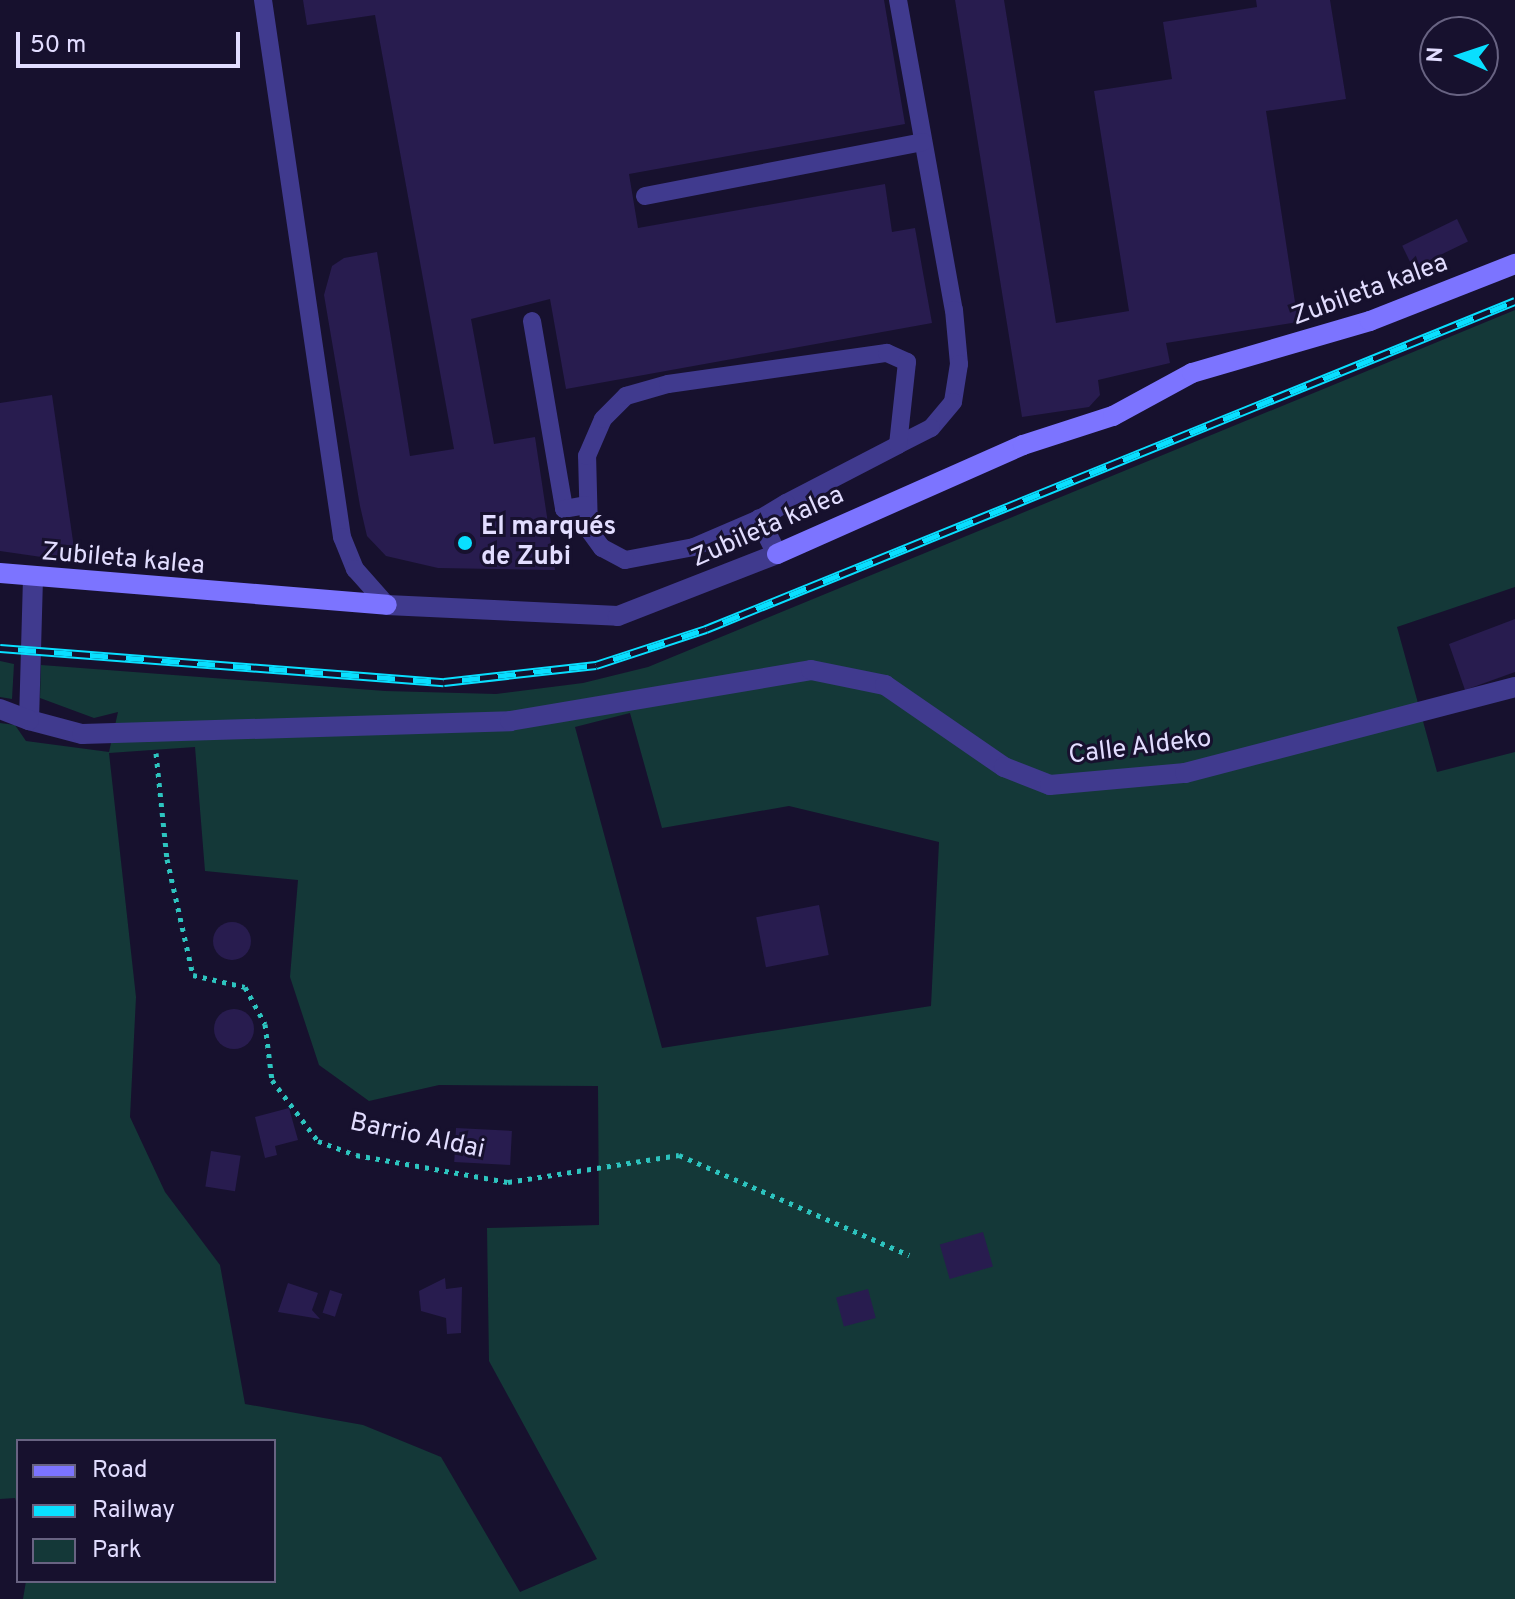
<!DOCTYPE html>
<meta charset="utf-8">
<style>
body{margin:0}
#map{position:relative;width:1515px;height:1599px;overflow:hidden;background:#17112e;font-family:Overpass,sans-serif}
div>[style]{position:absolute}
.green>*{inset:0;background:#143838}
.building>*{inset:0;background:#281c4f;transform-origin:0 0}
.round{border-radius:50%}
.path>*{height:5px;margin-top:-2.5px;transform-origin:0;background:repeating-linear-gradient(90deg,#2dc4bf 0 4px,transparent 0 10px)}
.lane>*{height:18px;margin:-9px;padding:0 9px;transform-origin:9px;border-radius:9px;background:#403a8e}
.street>*{height:20px;margin:-10px;padding:0 10px;transform-origin:10px;border-radius:10px;background:#403a8e}
.secondary>*{height:20px;margin:-10px;padding:0 10px;transform-origin:10px;border-radius:10px;background:#7c74ff}
.rail>*{height:9px;margin-top:-4.5px;transform-origin:0;background:repeating-linear-gradient(90deg,#17112e 0 18px,#09dfff 0 36px);box-sizing:border-box;border-block:2px solid #09dfff}
.dots>*{width:22px;height:22px;translate:-50% -50%;box-sizing:border-box;border:4px solid #17112e;border-radius:50%}
span{translate:-50% -50%;white-space:nowrap;text-align:center;line-height:1.15;-webkit-text-stroke:6px #17112e;paint-order:stroke}
.street-label{font-size:26px;color:#e2ddff}
.poi-label{font-size:26px;color:#e2ddff;font-weight:700}
.left{translate:0 -50%;text-align:left}
.legend{position:absolute;left:16px;top:1439px;width:260px;height:144px;box-sizing:border-box;background:#17112e;border:2px solid #686382;margin:0;padding:10px 14px;list-style:none;font-size:24px;color:#e2ddff}
.legend li{display:flex;align-items:center;gap:16px;height:40px}
.legend b{width:40px;border:2px solid #686382}
.north{position:absolute;left:1419px;top:16px;width:80px;height:80px;box-sizing:border-box;background:#17112e;border:2px solid #686382;border-radius:50%;rotate:273deg;font-size:22px;font-weight:700;line-height:32px;text-align:center;color:#e2ddff}
.north::after{content:'';display:block;margin:auto;width:28px;height:36px;background:#09dfff;clip-path:polygon(50% 0,100% 100%,50% 72%,0 100%)}
.scale{position:absolute;left:16px;top:32px;width:224px;height:36px;box-sizing:border-box;border:4px solid #e2ddff;border-top:0;padding-left:10px;font-size:24px;line-height:28px;white-space:nowrap;color:#e2ddff;-webkit-text-stroke:6px #17112e;paint-order:stroke}
</style>
<div id="map">
<div class="green">
<div style="clip-path:polygon(evenodd,1515px 310px,1515px 587px,1397px 627px,1437px 772px,1515px 752px,1515px 1599px,23px 1599px,26px 1581px,274px 1581px,274px 1441px,18px 1441px,18px 1507px,15px 1498px,0 1499px,0 723px,15px 725px,26px 741px,109px 752px,118px 712px,94px 718px,40px 698px,41px 665px,385px 691px,496px 694px,583px 683px,648px 667px,1515px 310px,630px 713px,662px 828px,789px 806px,939px 842px,931px 1006px,662px 1048px,575px 727px,630px 713px,1515px 310px,195px 747px,205px 871px,298px 880px,290px 977px,319px 1065px,369px 1101px,439px 1085px,598px 1086px,599px 1225px,487px 1228px,489px 1361px,597px 1559px,520px 1592px,441px 1457px,363px 1425px,245px 1404px,220px 1265px,165px 1192px,130px 1117px,136px 997px,109px 753px,195px 747px)"></div>
<div style="clip-path:polygon(0 661px,14px 664px,12px 699px,0 697px)"></div>
</div>
<div class="building">
<div style="clip-path:polygon(303px 0,884px 0,905px 124px,629px 174px,638px 228px,885px 184px,892px 232px,915px 228px,932px 323px,566px 389px,550px 299px,471px 319px,494px 444px,535px 437px,555px 570px,438px 568px,386px 556px,367px 536px,360px 506px,324px 295px,332px 266px,344px 258px,377px 252px,410px 456px,454px 449px,375px 15px,307px 25px)"></div>
<div style="clip-path:polygon(955px 0,1004px 0,1056px 323px,1129px 311px,1094px 91px,1172px 79px,1163px 22px,1257px 7px,1256px 0,1330px 0,1346px 99px,1266px 111px,1298px 322px,1166px 343px,1170px 363px,1098px 380px,1100px 395px,1089px 407px,1022px 417px)"></div>
<div style="left:1457px;top:219px;width:25px;height:61px;rotate:64deg"></div>
<div style="clip-path:polygon(52px 395px,76px 562px,0 551px,0 403px)"></div>
<div style="clip-path:polygon(1515px 619px,1515px 672px,1465px 690px,1449px 644px)"></div>
<div style="left:819px;top:905px;width:51px;height:64px;rotate:79deg"></div>
<div class="round" style="left:213px;top:922px;width:38px;height:38px"></div>
<div class="round" style="left:214px;top:1009px;width:40px;height:40px"></div>
<div style="clip-path:polygon(289px 1108px,298px 1140px,275px 1146px,277px 1155px,265px 1158px,255px 1117px)"></div>
<div style="left:456px;top:1128px;width:56px;height:34px;rotate:3deg"></div>
<div style="left:211px;top:1151px;width:30px;height:36px;rotate:9deg"></div>
<div style="left:983px;top:1232px;width:36px;height:45px;rotate:74deg"></div>
<div style="clip-path:polygon(445px 1278px,446px 1289px,462px 1287px,461px 1333px,447px 1334px,446px 1318px,421px 1311px,419px 1291px)"></div>
<div style="clip-path:polygon(288px 1283px,318px 1293px,312px 1310px,320px 1319px,278px 1312px)"></div>
<div style="left:868px;top:1289px;width:30px;height:33px;rotate:75deg"></div>
<div style="left:330px;top:1290px;width:13px;height:24px;rotate:18deg"></div>
</div>
<div class="path">
<div style="left:156px;top:753px;width:107px;rotate:84.1deg"></div>
<div style="left:167px;top:859px;width:119px;rotate:77.4deg"></div>
<div style="left:193px;top:975px;width:53px;rotate:13deg"></div>
<div style="left:245px;top:987px;width:42px;rotate:61.6deg"></div>
<div style="left:265px;top:1024px;width:56px;rotate:82.9deg"></div>
<div style="left:272px;top:1080px;width:76px;rotate:53deg"></div>
<div style="left:318px;top:1141px;width:40px;rotate:20.2deg"></div>
<div style="left:356px;top:1155px;width:154px;rotate:10.1deg"></div>
<div style="left:508px;top:1182px;width:173px;rotate:-9deg"></div>
<div style="left:679px;top:1155px;width:251px;rotate:23.5deg"></div>
</div>
<div class="lane">
<div style="left:263px;top:0;width:543px;rotate:81.63deg"></div>
<div style="left:342px;top:537px;width:35px;rotate:68deg"></div>
<div style="left:355px;top:569px;width:48px;rotate:48.4deg"></div>
<div style="left:898px;top:0;width:315px;rotate:79.8deg"></div>
<div style="left:954px;top:310px;width:54px;rotate:84.7deg"></div>
<div style="left:959px;top:364px;width:38px;rotate:99deg"></div>
<div style="left:953px;top:402px;width:34px;rotate:130deg"></div>
<div style="left:931px;top:428px;width:37px;rotate:153deg"></div>
<div style="left:898px;top:445px;width:126px;rotate:152.6deg"></div>
<div style="left:786px;top:503px;width:31px;rotate:149deg"></div>
<div style="left:759px;top:519px;width:71px;rotate:156.7deg"></div>
<div style="left:694px;top:547px;width:70px;rotate:169.3deg"></div>
<div style="left:625px;top:560px;width:26px;rotate:-152deg"></div>
<div style="left:602px;top:548px;width:22px;rotate:-126deg"></div>
<div style="left:589px;top:530px;width:74px;rotate:-91.5deg"></div>
<div style="left:587px;top:456px;width:40px;rotate:-66.6deg"></div>
<div style="left:603px;top:419px;width:33px;rotate:-45deg"></div>
<div style="left:626px;top:396px;width:44px;rotate:-15.9deg"></div>
<div style="left:668px;top:384px;width:221px;rotate:-8.1deg"></div>
<div style="left:887px;top:353px;width:22px;rotate:24deg"></div>
<div style="left:907px;top:362px;width:83px;rotate:96.2deg"></div>
<div style="left:645px;top:196px;width:283px;rotate:-11deg"></div>
<div style="left:532px;top:321px;width:191px;rotate:80.3deg"></div>
<div style="left:564px;top:509px;width:22px;rotate:-10deg"></div>
</div>
<div class="street">
<div style="left:33px;top:578px;width:142px;rotate:91.6deg"></div>
<div style="left:29px;top:720px;width:55px;rotate:14.8deg"></div>
<div style="left:82px;top:734px;width:428px;rotate:-1.7deg"></div>
<div style="left:510px;top:721px;width:305px;rotate:-9.6deg"></div>
<div style="left:811px;top:670px;width:76px;rotate:11.5deg"></div>
<div style="left:885px;top:685px;width:145px;rotate:34.6deg"></div>
<div style="left:1004px;top:767px;width:49px;rotate:21.4deg"></div>
<div style="left:1050px;top:785px;width:136px;rotate:-5.1deg"></div>
<div style="left:1185px;top:773px;width:341px;rotate:-14.6deg"></div>
<div style="left:387px;top:605px;width:231px;rotate:2.7deg"></div>
<div style="left:618px;top:616px;width:171px;rotate:-21.3deg"></div>
<div style="left:777px;top:554px;width:39px;rotate:-117deg"></div>
<div style="left:0;top:709px;width:31px;rotate:21deg"></div>
</div>
<div class="secondary">
<div style="left:777px;top:554px;width:269px;rotate:-23.9deg"></div>
<div style="left:1023px;top:445px;width:95px;rotate:-17.9deg"></div>
<div style="left:1113px;top:416px;width:90px;rotate:-28.6deg"></div>
<div style="left:1192px;top:373px;width:185px;rotate:-16.3deg"></div>
<div style="left:1370px;top:321px;width:156px;rotate:-21.5deg"></div>
<div style="left:0;top:573px;width:388px;rotate:4.7deg"></div>
</div>
<div class="rail">
<div style="left:0;top:648px;width:445px;rotate:4.4deg"></div>
<div style="left:444px;top:682px;width:153px;rotate:-6.4deg"></div>
<div style="left:596px;top:665px;width:116px;rotate:-18.1deg"></div>
<div style="left:706px;top:629px;width:873px;rotate:-22.07deg"></div>
</div>
<div class="dots">
<div style="left:465px;top:543px;background:#09dfff"></div>
</div>
<div class="street-label">
<span style="left:1370px;top:291px;rotate:-20deg">Zubileta kalea</span>
<span style="left:768px;top:528px;rotate:-24deg">Zubileta kalea</span>
<span style="left:123px;top:560px;rotate:5deg">Zubileta kalea</span>
<span style="left:1140px;top:748px;rotate:-7deg">Calle Aldeko</span>
<span style="left:417px;top:1137px;rotate:12deg">Barrio Aldai</span>
</div>
<div class="poi-label">
<span class="left" style="left:481px;top:543px">El marqués<br>de Zubi</span>
</div>
<ul class="legend">
<li><b style="height:10px;background:#7c74ff"></b>Road</li>
<li><b style="height:10px;background:#09dfff"></b>Railway</li>
<li><b style="height:22px;background:#143838"></b>Park</li>
</ul>
<div class="north">N</div>
<div class="scale">50 m</div>
</div>
